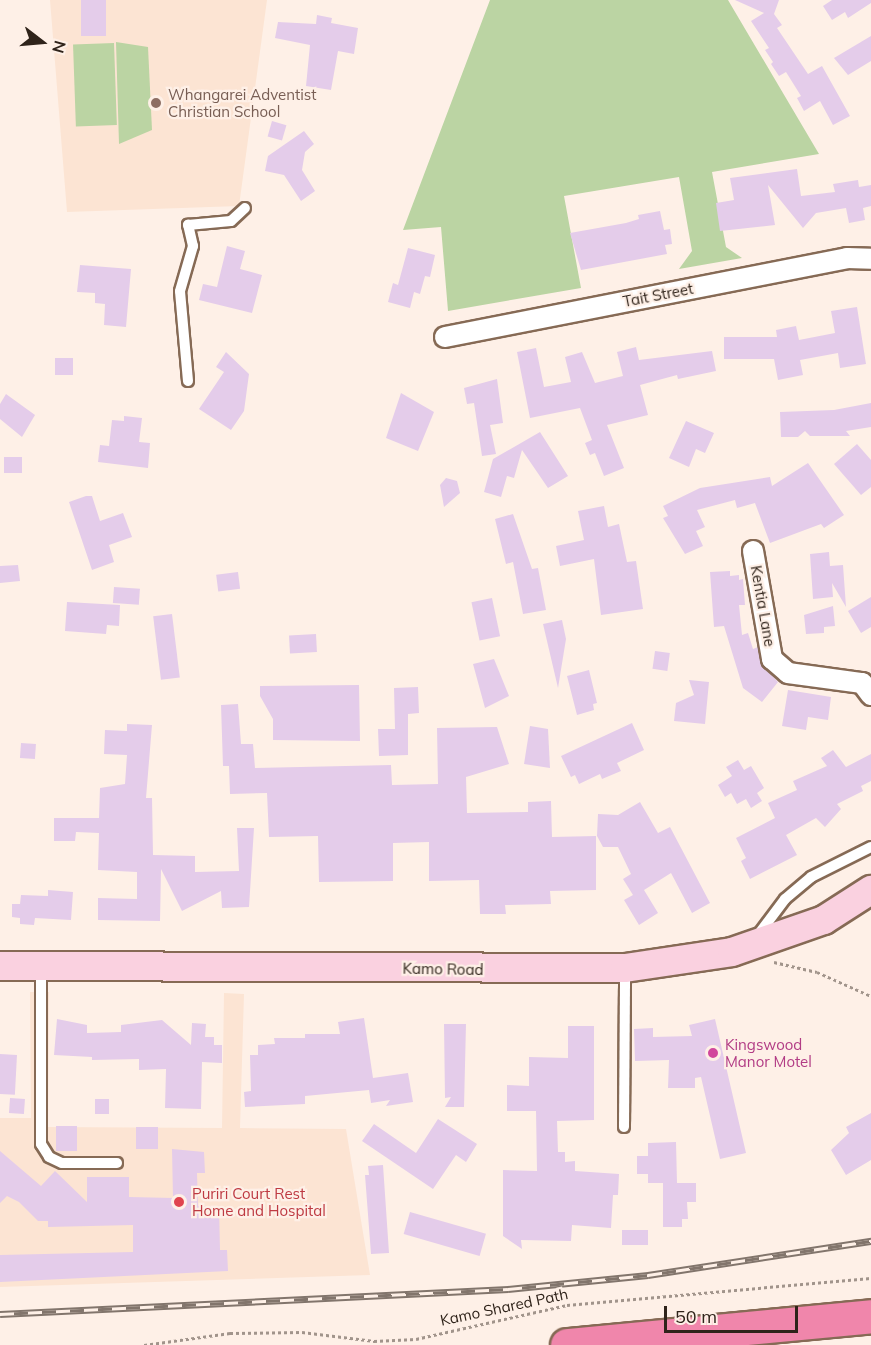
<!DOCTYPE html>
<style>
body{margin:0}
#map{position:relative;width:871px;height:1345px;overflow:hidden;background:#fef0e7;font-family:Mulish,sans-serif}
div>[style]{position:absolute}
.built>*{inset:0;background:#fce4d3}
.green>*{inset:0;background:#bbd4a3;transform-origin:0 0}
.building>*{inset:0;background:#e4ccea;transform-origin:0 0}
.path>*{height:3px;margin-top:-1.5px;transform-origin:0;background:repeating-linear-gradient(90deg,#a1948b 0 3px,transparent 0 6px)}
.roads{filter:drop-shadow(2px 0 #866a55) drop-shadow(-2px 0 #866a55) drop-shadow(0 2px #866a55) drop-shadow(0 -2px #866a55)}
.service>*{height:10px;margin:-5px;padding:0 5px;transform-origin:5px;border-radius:5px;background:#fff}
.minor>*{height:20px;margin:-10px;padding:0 10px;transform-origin:10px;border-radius:10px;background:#fff}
.secondary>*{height:28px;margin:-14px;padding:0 14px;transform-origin:14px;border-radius:14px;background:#fad1e0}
.trunk>*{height:33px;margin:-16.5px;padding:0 16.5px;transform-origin:16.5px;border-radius:16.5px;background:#f086ab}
.rail>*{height:7px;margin-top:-3.5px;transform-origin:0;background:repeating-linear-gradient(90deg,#fef0e7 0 14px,#82756c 0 28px);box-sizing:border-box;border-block:2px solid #82756c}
.dots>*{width:16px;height:16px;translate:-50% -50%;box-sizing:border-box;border:3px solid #fef0e7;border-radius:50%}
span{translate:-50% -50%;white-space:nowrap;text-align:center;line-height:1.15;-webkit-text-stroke:4.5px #fef0e7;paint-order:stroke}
.education-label{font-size:15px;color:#785e54}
.left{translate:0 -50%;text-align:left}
.street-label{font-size:15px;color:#2f231a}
.hotel-label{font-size:15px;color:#b23c85}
.health-label{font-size:15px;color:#be3a42}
.north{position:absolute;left:12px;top:12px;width:60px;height:60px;-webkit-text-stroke:4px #fef0e7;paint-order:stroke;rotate:106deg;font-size:16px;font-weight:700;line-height:24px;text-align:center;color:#2f231a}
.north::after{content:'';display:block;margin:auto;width:21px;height:27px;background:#2f231a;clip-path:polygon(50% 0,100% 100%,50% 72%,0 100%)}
.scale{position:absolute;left:664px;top:1306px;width:134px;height:27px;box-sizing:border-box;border:3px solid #2f231a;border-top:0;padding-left:8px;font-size:18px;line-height:21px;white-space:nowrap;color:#2f231a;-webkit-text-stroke:4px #fef0e7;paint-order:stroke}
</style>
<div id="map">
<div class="built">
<div style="clip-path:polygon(50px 0,267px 0,239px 206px,67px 212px)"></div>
<div style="clip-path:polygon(30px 992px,49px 992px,48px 1127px,222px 1128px,224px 993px,244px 994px,240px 1128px,346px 1129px,370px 1275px,0 1287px,0 1118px,31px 1118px)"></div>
</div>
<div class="green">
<div style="clip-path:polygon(490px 0,728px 0,819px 154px,712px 172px,726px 247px,742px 258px,679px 269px,692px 251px,679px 177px,564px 196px,581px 288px,448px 311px,441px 227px,403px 230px)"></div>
<div style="clip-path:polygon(116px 42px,148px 47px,152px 130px,119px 144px)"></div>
<div style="left:114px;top:43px;width:82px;height:41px;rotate:88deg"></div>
</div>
<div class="building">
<div style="left:81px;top:0;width:25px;height:36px"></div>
<div style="clip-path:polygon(735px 0,779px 0,774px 14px,782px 25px,777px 28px,808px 74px,822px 66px,850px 116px,833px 125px,820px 101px,804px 111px,797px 98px,801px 96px,786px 72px,779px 76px,771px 64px,773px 62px,765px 50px,769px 48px,751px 21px,764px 13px)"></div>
<div style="clip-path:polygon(832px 0,871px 0,871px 3px,848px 18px,845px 12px,832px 20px,823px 6px)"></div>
<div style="clip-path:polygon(317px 15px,332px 18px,331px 23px,358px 28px,354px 54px,338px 51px,331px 90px,306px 86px,310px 45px,275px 38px,278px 22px,316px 24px)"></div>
<div style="clip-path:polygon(871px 36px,871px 61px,848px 75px,834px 58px)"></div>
<div style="left:272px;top:121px;width:15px;height:16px;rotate:16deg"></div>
<div style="clip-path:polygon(304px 131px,314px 144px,305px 152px,302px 170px,315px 191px,301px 201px,284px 175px,265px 171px,268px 156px)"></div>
<div style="clip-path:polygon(797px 169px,801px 196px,835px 192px,833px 184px,858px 180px,859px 187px,871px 185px,871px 206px,863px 208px,865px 220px,849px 223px,846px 208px,816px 213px,803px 228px,768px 185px,775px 225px,720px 231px,716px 203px,734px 200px,730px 178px)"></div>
<div style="clip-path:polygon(660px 211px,664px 230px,670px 229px,672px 244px,665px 245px,667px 254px,581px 270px,570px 233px,626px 223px,639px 219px,638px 215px)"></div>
<div style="clip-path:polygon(227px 246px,245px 251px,240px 269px,262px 275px,252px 313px,199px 300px,203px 284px,217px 287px)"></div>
<div style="clip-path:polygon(408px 248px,435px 255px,430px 277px,425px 276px,420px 294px,414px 292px,410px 308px,388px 302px,393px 283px,398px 285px)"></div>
<div style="clip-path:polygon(80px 265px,131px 269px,126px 327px,104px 325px,105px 304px,95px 303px,95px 293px,77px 292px)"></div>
<div style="clip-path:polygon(857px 307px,866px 364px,840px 368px,838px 353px,800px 360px,803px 375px,778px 380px,774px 359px,724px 359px,724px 337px,777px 337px,776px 330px,796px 326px,799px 340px,835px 333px,831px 311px)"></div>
<div style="clip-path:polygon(636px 347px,639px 360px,712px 351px,716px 371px,678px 379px,677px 375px,640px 385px,648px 415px,607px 425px,624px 468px,604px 476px,595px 453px,590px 455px,585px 443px,592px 440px,580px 408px,530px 418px,517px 352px,536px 348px,544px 387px,571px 382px,565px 357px,582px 352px,595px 383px,623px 376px,617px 352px)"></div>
<div style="clip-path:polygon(226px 352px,249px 374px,244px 411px,231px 430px,199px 409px,224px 372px,216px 367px)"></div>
<div style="left:73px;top:358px;width:17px;height:18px;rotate:90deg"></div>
<div style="clip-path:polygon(497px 379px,503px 423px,490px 425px,496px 454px,482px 456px,474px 403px,467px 404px,464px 388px)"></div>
<div style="clip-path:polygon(401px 393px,434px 412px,418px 451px,386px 438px)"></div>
<div style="clip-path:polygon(6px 394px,35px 415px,22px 437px,0 419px,0 404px)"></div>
<div style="clip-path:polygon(871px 403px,871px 427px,846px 431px,850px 436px,810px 436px,805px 431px,798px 437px,781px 437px,780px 412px,834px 410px)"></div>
<div style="clip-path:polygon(124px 416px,142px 418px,139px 442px,150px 443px,148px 468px,98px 462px,100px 445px,109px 446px,112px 420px,124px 421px)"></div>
<div style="clip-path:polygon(686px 421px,714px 433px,705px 453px,696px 449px,689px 467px,669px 458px)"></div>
<div style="clip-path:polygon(540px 432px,568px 476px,548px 488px,522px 450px,514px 478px,507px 476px,501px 497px,484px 492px,493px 459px)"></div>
<div style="clip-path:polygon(857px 444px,871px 460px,871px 487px,861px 495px,834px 464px)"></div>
<div style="left:4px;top:457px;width:18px;height:16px"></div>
<div style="clip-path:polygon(808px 463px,844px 515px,824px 528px,821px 524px,770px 543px,755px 503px,737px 508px,735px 500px,697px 510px,705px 527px,696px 531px,703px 546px,685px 554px,663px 518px,668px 516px,663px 506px,700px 488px,770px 477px,772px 486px)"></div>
<div style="clip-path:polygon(446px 478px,457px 481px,460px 493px,444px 507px,440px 485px)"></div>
<div style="clip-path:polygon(86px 496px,92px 496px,100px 521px,123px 513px,132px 537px,109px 545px,114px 562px,92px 570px,69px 502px)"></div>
<div style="clip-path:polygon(604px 506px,608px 527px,619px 524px,627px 562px,636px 561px,643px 609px,601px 615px,594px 559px,560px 566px,556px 546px,584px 540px,578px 511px)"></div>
<div style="clip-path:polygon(513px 514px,532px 569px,538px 568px,546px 610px,523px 614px,513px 562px,506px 564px,495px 519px)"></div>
<div style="clip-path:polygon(829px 552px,830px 566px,843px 565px,846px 607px,832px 583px,833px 597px,813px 599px,810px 554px)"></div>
<div style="clip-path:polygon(18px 565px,20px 581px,0 583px,0 566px)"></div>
<div style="clip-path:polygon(730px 571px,730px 576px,739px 575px,739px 580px,743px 579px,745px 605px,739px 605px,742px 635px,748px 633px,753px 649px,758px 647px,764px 667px,778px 682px,762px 702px,743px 688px,724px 626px,714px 627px,710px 572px)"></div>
<div style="left:238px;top:572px;width:17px;height:22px;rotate:83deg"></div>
<div style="left:114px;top:587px;width:26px;height:16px;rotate:4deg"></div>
<div style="clip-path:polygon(871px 597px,871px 627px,861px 633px,848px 611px)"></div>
<div style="left:492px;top:598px;width:39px;height:21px;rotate:78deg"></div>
<div style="clip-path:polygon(67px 602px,120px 605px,119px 626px,107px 625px,106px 634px,65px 631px)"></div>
<div style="clip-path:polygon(833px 606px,835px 626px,824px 627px,824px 633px,806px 634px,804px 615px)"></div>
<div style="left:172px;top:614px;width:64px;height:19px;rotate:83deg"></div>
<div style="clip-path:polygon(562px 620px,566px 639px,558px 688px,543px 624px)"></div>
<div style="left:316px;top:634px;width:18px;height:27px;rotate:87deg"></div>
<div style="left:655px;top:651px;width:15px;height:18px;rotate:8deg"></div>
<div style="clip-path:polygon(494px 659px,509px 696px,485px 708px,473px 664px)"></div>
<div style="clip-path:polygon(589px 670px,597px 703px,593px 704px,594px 710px,577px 715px,567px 676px)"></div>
<div style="clip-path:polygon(689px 680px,709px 682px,705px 724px,674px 721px,676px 703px,694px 695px)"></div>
<div style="clip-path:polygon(359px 685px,360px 741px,273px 740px,273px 719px,260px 696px,260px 686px)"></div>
<div style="clip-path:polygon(418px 687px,419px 713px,408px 714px,408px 755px,379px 756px,378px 729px,395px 729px,394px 688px)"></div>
<div style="clip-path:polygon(788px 690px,831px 697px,828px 720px,808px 717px,806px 730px,782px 726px)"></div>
<div style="clip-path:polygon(238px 704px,241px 744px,253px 744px,255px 768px,391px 765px,392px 785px,438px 784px,437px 728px,497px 727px,509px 764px,466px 777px,467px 813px,528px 812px,528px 802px,551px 801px,552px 837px,596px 836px,596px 890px,550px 891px,551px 904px,505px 905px,506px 914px,480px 914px,479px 880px,429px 881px,429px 842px,393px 843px,393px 881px,319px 882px,318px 836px,269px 837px,267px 793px,230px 794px,229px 766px,223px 766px,221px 705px)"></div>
<div style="clip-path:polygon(632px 723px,644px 750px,617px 763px,621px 771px,602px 779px,600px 774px,579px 784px,575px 775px,571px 777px,561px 756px)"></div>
<div style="clip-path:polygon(127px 724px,152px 725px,146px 798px,152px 798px,153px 855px,195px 856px,195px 872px,239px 871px,237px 828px,254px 828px,249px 907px,222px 908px,221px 891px,182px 911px,161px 869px,160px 921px,98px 920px,98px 898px,137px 899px,137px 872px,98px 870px,99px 833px,76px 832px,75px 841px,54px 841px,54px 818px,99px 818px,100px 788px,125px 784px,127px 755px,104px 754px,105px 730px,127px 731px)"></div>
<div style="clip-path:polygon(530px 726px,548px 729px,550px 768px,524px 764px)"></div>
<div style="left:21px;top:743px;width:15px;height:15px;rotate:4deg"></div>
<div style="clip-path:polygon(833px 750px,846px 767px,871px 754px,871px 781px,861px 786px,863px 791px,837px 804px,841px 809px,825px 827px,816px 818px,786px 835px,797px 855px,750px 879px,741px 861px,746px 858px,736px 838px,775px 818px,768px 803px,797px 790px,793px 781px,827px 766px,821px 758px)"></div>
<div style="clip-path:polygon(738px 760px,744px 770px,751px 766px,764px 788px,757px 793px,762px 801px,751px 808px,746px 799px,737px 804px,731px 793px,725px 797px,718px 785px,732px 776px,726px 767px)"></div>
<div style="clip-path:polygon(640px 802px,658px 833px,670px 827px,710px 903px,692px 913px,671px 873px,644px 890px,658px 913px,639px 925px,624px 900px,633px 895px,623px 879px,631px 874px,618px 847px,603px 847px,597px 836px,598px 814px,618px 815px)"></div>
<div style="clip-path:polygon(48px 890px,73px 892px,71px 920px,35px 918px,34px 925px,20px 924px,20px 918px,12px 917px,12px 904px,20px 904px,21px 895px,48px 896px)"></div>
<div style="clip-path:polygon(364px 1018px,373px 1078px,408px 1073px,413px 1102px,386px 1106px,390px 1100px,371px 1103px,369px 1090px,305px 1096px,305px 1104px,245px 1107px,244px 1092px,251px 1091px,250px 1055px,258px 1055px,258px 1045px,275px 1044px,274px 1038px,305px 1038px,305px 1034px,340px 1034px,338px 1022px)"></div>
<div style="clip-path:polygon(57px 1019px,87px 1025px,87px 1033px,121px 1032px,121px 1025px,162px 1020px,191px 1045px,192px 1023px,206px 1024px,205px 1037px,214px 1037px,214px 1045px,222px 1045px,222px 1063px,202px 1062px,201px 1109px,165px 1108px,166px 1069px,139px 1070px,139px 1059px,92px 1060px,92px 1057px,54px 1055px)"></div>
<div style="clip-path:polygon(715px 1019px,746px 1153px,720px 1159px,701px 1077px,695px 1078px,695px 1088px,668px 1088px,669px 1060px,635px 1061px,634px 1029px,653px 1028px,653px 1037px,692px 1036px,689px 1025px)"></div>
<div style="clip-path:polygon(444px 1024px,466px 1024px,464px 1107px,445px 1107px,451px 1097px,445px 1098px)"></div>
<div style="clip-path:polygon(568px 1026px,594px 1026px,594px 1120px,557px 1121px,558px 1152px,565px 1152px,565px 1162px,575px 1161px,575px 1171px,619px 1174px,618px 1195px,613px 1195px,611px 1228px,572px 1225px,571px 1241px,521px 1240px,522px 1249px,503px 1236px,503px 1170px,537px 1171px,536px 1111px,507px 1111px,507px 1085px,529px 1086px,529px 1057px,568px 1058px)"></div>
<div style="left:0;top:1054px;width:17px;height:40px;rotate:3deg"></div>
<div style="left:10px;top:1098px;width:15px;height:15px;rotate:4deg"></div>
<div style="left:109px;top:1099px;width:15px;height:14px;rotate:90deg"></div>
<div style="clip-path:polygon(871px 1113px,871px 1160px,846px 1175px,831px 1150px,849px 1133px,846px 1127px)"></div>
<div style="clip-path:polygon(438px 1119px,477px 1144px,466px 1162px,456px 1155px,433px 1189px,362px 1141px,374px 1124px,416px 1153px)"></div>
<div style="left:56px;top:1126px;width:21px;height:25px"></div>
<div style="left:136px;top:1127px;width:22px;height:22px"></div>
<div style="clip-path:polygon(676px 1142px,677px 1183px,696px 1183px,696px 1202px,687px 1202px,688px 1219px,682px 1219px,682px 1227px,663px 1227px,663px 1183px,648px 1183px,648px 1174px,637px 1174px,637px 1156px,648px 1156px,648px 1143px)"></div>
<div style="clip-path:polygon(172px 1149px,204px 1152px,205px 1173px,197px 1173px,198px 1206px,219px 1206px,220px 1250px,227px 1250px,228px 1271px,0 1282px,0 1255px,133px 1252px,133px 1225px,48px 1227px,48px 1221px,38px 1221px,19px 1202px,7px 1196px,0 1203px,0 1151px,41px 1186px,55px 1171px,87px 1202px,87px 1177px,129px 1177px,129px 1197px,173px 1198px)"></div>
<div style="clip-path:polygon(383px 1165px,389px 1253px,371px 1254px,365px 1175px,369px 1175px,368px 1166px)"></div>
<div style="left:410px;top:1212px;width:79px;height:23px;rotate:16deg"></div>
<div style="left:622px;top:1230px;width:26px;height:15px"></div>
</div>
<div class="path">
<div style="left:774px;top:962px;width:44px;rotate:13.1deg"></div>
<div style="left:817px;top:972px;width:59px;rotate:24deg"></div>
<div style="left:144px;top:1345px;width:87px;rotate:-7.9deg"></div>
<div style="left:230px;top:1333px;width:72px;rotate:-0.8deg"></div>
<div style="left:302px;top:1332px;width:73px;rotate:7.1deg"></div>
<div style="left:374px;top:1341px;width:42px;rotate:-2.7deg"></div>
<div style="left:416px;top:1339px;width:155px;rotate:-12.7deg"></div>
<div style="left:567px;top:1305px;width:305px;rotate:-5.1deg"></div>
</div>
<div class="roads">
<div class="service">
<div style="left:188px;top:381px;width:90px;rotate:-95.1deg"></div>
<div style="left:180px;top:291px;width:47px;rotate:-73.9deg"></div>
<div style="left:193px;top:246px;width:22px;rotate:-103deg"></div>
<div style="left:188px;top:225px;width:43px;rotate:-5.3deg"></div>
<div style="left:231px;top:221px;width:19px;rotate:-43deg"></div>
<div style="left:758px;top:935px;width:45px;rotate:-53.1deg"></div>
<div style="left:785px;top:899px;width:34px;rotate:-40deg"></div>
<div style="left:811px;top:877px;width:67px;rotate:-26.6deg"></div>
<div style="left:41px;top:966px;width:178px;rotate:90deg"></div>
<div style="left:41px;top:1144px;width:15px;rotate:58deg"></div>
<div style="left:49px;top:1157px;width:14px;rotate:25deg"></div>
<div style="left:62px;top:1163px;width:55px"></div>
<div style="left:624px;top:1127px;width:159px;rotate:-89.6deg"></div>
</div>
<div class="minor">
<div style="left:445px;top:337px;width:410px;rotate:-11.1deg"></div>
<div style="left:847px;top:258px;width:24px;rotate:2deg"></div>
<div style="left:753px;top:551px;width:110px;rotate:80deg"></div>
<div style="left:772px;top:659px;width:21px;rotate:41deg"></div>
<div style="left:788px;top:673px;width:75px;rotate:7.7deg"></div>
<div style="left:862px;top:683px;width:15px;rotate:53deg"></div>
</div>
<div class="secondary">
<div style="left:0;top:966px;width:625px;rotate:0.18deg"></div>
<div style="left:625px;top:968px;width:108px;rotate:-8.5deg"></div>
<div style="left:732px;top:952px;width:97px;rotate:-19.2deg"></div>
<div style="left:824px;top:920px;width:56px;rotate:-32.6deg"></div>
</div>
<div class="trunk">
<div style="left:567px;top:1345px;width:305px;rotate:-5.4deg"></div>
</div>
</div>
<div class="rail">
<div style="left:0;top:1314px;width:509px;rotate:-2.82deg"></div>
<div style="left:508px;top:1289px;width:141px;rotate:-5.7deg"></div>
<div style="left:648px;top:1275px;width:226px;rotate:-8.7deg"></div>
</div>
<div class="dots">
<div style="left:156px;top:103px;background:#8d6e63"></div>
<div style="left:713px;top:1053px;background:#d1479c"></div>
<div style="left:179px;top:1202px;background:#e0444e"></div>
</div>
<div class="education-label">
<span class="left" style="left:168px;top:103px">Whangarei Adventist<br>Christian School</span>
</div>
<div class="street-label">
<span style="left:658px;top:295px;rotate:-11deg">Tait Street</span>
<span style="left:763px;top:606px;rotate:80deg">Kentia Lane</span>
<span style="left:443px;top:969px;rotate:1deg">Kamo Road</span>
<span style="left:504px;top:1307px;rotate:-12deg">Kamo Shared Path</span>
</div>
<div class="hotel-label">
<span class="left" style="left:725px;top:1053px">Kingswood<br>Manor Motel</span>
</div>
<div class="health-label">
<span class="left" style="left:192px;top:1202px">Puriri Court Rest<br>Home and Hospital</span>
</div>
<div class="north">N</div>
<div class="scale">50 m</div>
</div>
